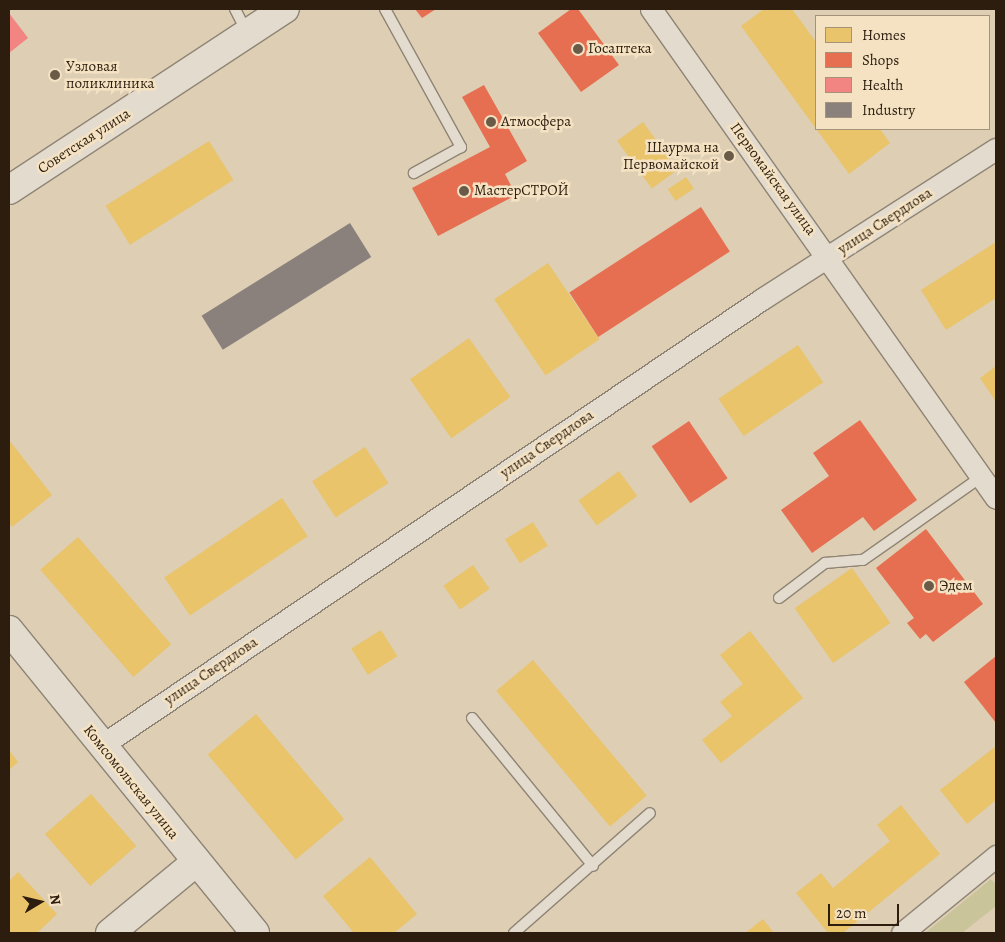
<!DOCTYPE html>
<meta charset="utf-8">
<style>
body{margin:0}
#map{position:relative;width:1005px;height:942px;overflow:hidden;background:#ddceb4;font-family:Alegreya,serif}
div>[style]{position:absolute}
.green>*{inset:0;background:#cac49a}
.homes>*{inset:0;background:#e9c46a;transform-origin:0 0}
.shops>*{inset:0;background:#e76f51;transform-origin:0 0}
.health>*{inset:0;background:#f28482}
.industry>*{inset:0;background:#8a817c;transform-origin:0 0}
.roads{filter:drop-shadow(1px 0 #8f8474) drop-shadow(-1px 0 #8f8474) drop-shadow(0 1px #8f8474) drop-shadow(0 -1px #8f8474)}
.lane>*{height:10px;margin:-5px;padding:0 5px;transform-origin:5px;border-radius:5px;background:#e3dcce}
.street>*{height:21px;margin:-10.5px;padding:0 10.5px;transform-origin:10.5px;border-radius:10.5px;background:#e3dcce}
.secondary>*{height:28px;margin:-14px;padding:0 14px;transform-origin:14px;border-radius:14px;background:#e3dcce}
.dots>*{width:14px;height:14px;translate:-50% -50%;box-sizing:border-box;border:2px solid #f4e2c3;border-radius:50%}
span{translate:-50% -50%;white-space:nowrap;text-align:center;line-height:1.15;-webkit-text-stroke:5px #f4e2c3;paint-order:stroke}
.poi-label{font-size:15px;color:#2c1d0e}
.left{translate:0 -50%;text-align:left}
.right{translate:-100% -50%;text-align:right}
.street-label{font-size:15px;color:#2c1d0e}
.frame{position:absolute;inset:0;border:10px solid #2c1d0e;pointer-events:none}
.legend{position:absolute;left:815px;top:15px;width:175px;height:115px;box-sizing:border-box;background:#f4e2c3;border:1px solid #a4937b;margin:0;padding:6px 9px;list-style:none;font-size:15px;color:#2c1d0e}
.legend li{display:flex;align-items:center;gap:10px;height:25px}
.legend b{width:25px;border:1px solid #a4937b}
.north{position:absolute;left:15px;top:877px;width:50px;height:50px;-webkit-text-stroke:4px #f4e2c3;paint-order:stroke;rotate:81deg;font-size:14px;font-weight:700;line-height:20px;text-align:center;color:#2c1d0e}
.north::after{content:'';display:block;margin:auto;width:18px;height:22px;background:#2c1d0e;clip-path:polygon(50% 0,100% 100%,50% 72%,0 100%)}
.scale{position:absolute;left:828px;top:904px;width:71px;height:22px;box-sizing:border-box;border:2px solid #2c1d0e;border-top:0;padding-left:6px;font-size:15px;line-height:18px;white-space:nowrap;color:#2c1d0e;-webkit-text-stroke:4px #f4e2c3;paint-order:stroke}
</style>
<div id="map">
<div class="green">
<div style="clip-path:polygon(991px 879px,996px 885px,996px 906px,962px 933px,925px 933px)"></div>
</div>
<div class="homes">
<div style="clip-path:polygon(764px 9px,792px 9px,816px 42px,816px 129px,880px 129px,890px 143px,849px 174px,741px 26px)"></div>
<div style="left:643px;top:122px;width:59px;height:32px;rotate:54deg"></div>
<div style="left:209px;top:141px;width:46px;height:122px;rotate:58deg"></div>
<div style="left:686px;top:177px;width:14px;height:22px;rotate:56deg"></div>
<div style="clip-path:polygon(996px 242px,996px 298px,946px 330px,921px 290px)"></div>
<div style="left:548px;top:263px;width:92px;height:65px;rotate:56deg"></div>
<div style="left:469px;top:338px;width:72px;height:72px;rotate:55deg"></div>
<div style="left:798px;top:345px;width:45px;height:96px;rotate:56deg"></div>
<div style="clip-path:polygon(996px 366px,996px 402px,980px 378px)"></div>
<div style="clip-path:polygon(9px 440px,52px 495px,12px 527px,9px 523px)"></div>
<div style="left:365px;top:447px;width:43px;height:63px;rotate:57deg"></div>
<div style="left:619px;top:471px;width:31px;height:50px;rotate:54deg"></div>
<div style="left:282px;top:498px;width:46px;height:142px;rotate:56deg"></div>
<div style="left:533px;top:522px;width:28px;height:33px;rotate:58deg"></div>
<div style="left:78px;top:537px;width:142px;height:50px;rotate:49deg"></div>
<div style="left:473px;top:565px;width:29px;height:36px;rotate:55deg"></div>
<div style="left:852px;top:568px;width:67px;height:70px;rotate:55deg"></div>
<div style="left:381px;top:630px;width:31px;height:35px;rotate:58deg"></div>
<div style="clip-path:polygon(750px 631px,803px 698px,721px 763px,702px 740px,732px 716px,720px 702px,743px 684px,720px 655px)"></div>
<div style="left:533px;top:660px;width:177px;height:48px;rotate:50deg"></div>
<div style="left:256px;top:714px;width:137px;height:63px;rotate:50deg"></div>
<div style="clip-path:polygon(996px 746px,996px 800px,967px 824px,940px 790px)"></div>
<div style="clip-path:polygon(9px 750px,18px 762px,9px 770px)"></div>
<div style="left:91px;top:794px;width:69px;height:61px;rotate:49deg"></div>
<div style="clip-path:polygon(901px 805px,940px 854px,843px 933px,828px 933px,796px 893px,821px 873px,833px 888px,890px 841px,877px 825px)"></div>
<div style="clip-path:polygon(370px 857px,417px 914px,394px 933px,354px 933px,323px 896px)"></div>
<div style="clip-path:polygon(18px 872px,57px 914px,37px 933px,9px 933px,9px 881px)"></div>
<div style="clip-path:polygon(763px 919px,774px 933px,745px 933px)"></div>
</div>
<div class="shops">
<div style="clip-path:polygon(415px 9px,436px 9px,422px 18px)"></div>
<div style="clip-path:polygon(571px 9px,578px 9px,619px 65px,581px 92px,538px 33px)"></div>
<div style="clip-path:polygon(484px 85px,527px 161px,505px 174px,516px 195px,438px 236px,412px 188px,490px 147px,462px 97px)"></div>
<div style="left:701px;top:207px;width:53px;height:157px;rotate:57deg"></div>
<div style="clip-path:polygon(860px 420px,917px 500px,874px 531px,863px 517px,812px 553px,781px 510px,829px 476px,813px 453px)"></div>
<div style="left:689px;top:421px;width:69px;height:45px;rotate:56deg"></div>
<div style="clip-path:polygon(926px 529px,983px 604px,933px 642px,926px 634px,920px 639px,907px 623px,914px 618px,876px 568px)"></div>
<div style="clip-path:polygon(996px 656px,996px 723px,964px 682px)"></div>
</div>
<div class="health">
<div style="clip-path:polygon(9px 13px,28px 38px,9px 53px)"></div>
</div>
<div class="industry">
<div style="left:350px;top:223px;width:40px;height:175px;rotate:58deg"></div>
</div>
<div class="roads">
<div class="lane">
<div style="left:235px;top:9px;width:27px;rotate:63deg"></div>
<div style="left:385px;top:9px;width:158px;rotate:61.2deg"></div>
<div style="left:461px;top:147px;width:54px;rotate:151deg"></div>
<div style="left:779px;top:598px;width:58px;rotate:-37.3deg"></div>
<div style="left:825px;top:563px;width:38px;rotate:-5deg"></div>
<div style="left:863px;top:560px;width:144px;rotate:-35.1deg"></div>
<div style="left:472px;top:718px;width:191px;rotate:50.7deg"></div>
<div style="left:514px;top:933px;width:181px;rotate:-41.4deg"></div>
</div>
<div class="street">
<div style="left:651px;top:9px;width:598px;rotate:54.8deg"></div>
<div style="left:102px;top:745px;width:797px;rotate:-34.05deg"></div>
<div style="left:762px;top:299px;width:278px;rotate:-32.7deg"></div>
<div style="left:902px;top:933px;width:122px;rotate:-39.3deg"></div>
</div>
<div class="secondary">
<div style="left:9px;top:190px;width:330px;rotate:-33.3deg"></div>
<div style="left:9px;top:630px;width:390px;rotate:50.9deg"></div>
<div style="left:110px;top:933px;width:112px;rotate:-39.5deg"></div>
</div>
</div>
<div class="dots">
<div style="left:578px;top:49px;background:#6a5b48"></div>
<div style="left:55px;top:75px;background:#6a5b48"></div>
<div style="left:491px;top:122px;background:#6a5b48"></div>
<div style="left:729px;top:156px;background:#6a5b48"></div>
<div style="left:464px;top:191px;background:#6a5b48"></div>
<div style="left:929px;top:586px;background:#6a5b48"></div>
</div>
<div class="poi-label">
<span class="left" style="left:588px;top:49px">Госаптека</span>
<span class="left" style="left:66px;top:75px">Узловая<br>поликлиника</span>
<span class="left" style="left:501px;top:122px">Атмосфера</span>
<span class="right" style="left:719px;top:156px">Шаурма на<br>Первомайской</span>
<span class="left" style="left:474px;top:191px">МастерСТРОЙ</span>
<span class="left" style="left:939px;top:586px">Эдем</span>
</div>
<div class="street-label">
<span style="left:84px;top:141px;rotate:-33deg">Советская улица</span>
<span style="left:773px;top:179px;rotate:54deg">Первомайская улица</span>
<span style="left:885px;top:221px;rotate:-33deg">улица Свердлова</span>
<span style="left:547px;top:444px;rotate:-34deg">улица Свердлова</span>
<span style="left:211px;top:671px;rotate:-34deg">улица Свердлова</span>
<span style="left:131px;top:782px;rotate:51deg">Комсомольская улица</span>
</div>
<div class="frame"></div>
<ul class="legend">
<li><b style="height:14px;background:#e9c46a"></b>Homes</li>
<li><b style="height:14px;background:#e76f51"></b>Shops</li>
<li><b style="height:14px;background:#f28482"></b>Health</li>
<li><b style="height:14px;background:#8a817c"></b>Industry</li>
</ul>
<div class="north">N</div>
<div class="scale">20 m</div>
</div>
